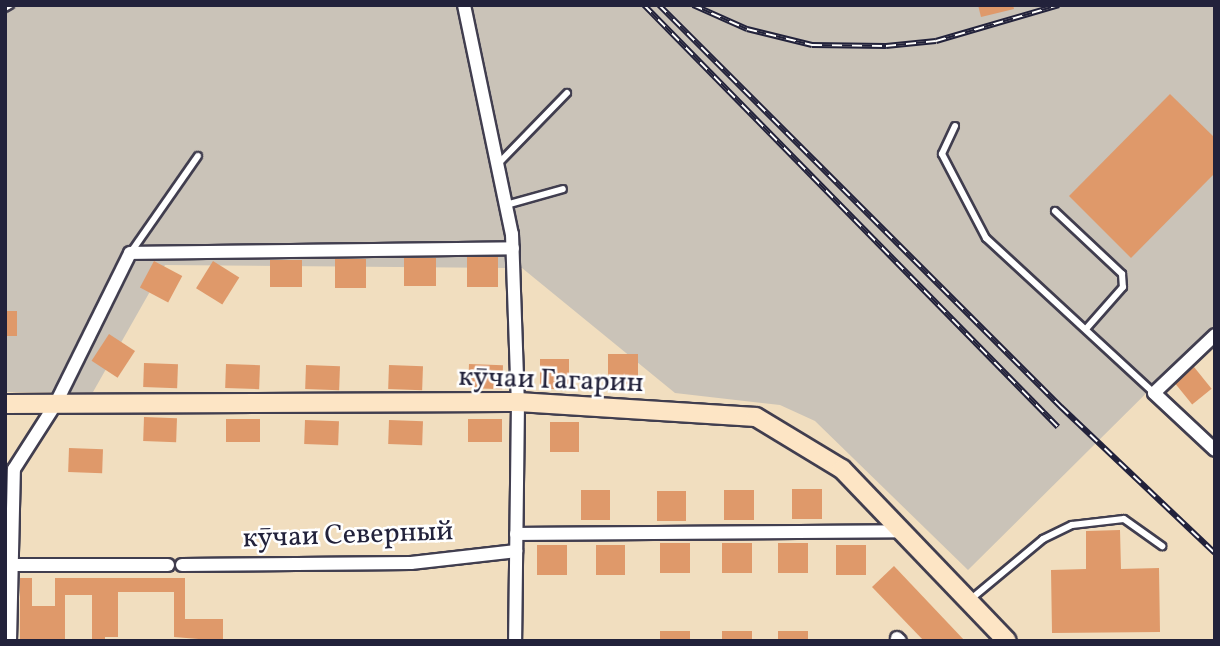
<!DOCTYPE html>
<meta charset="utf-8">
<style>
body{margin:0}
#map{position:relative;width:1220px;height:646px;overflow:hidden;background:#f1debf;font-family:Vollkorn,serif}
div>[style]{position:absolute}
.industrial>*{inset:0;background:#cac3b8}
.building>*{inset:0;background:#df996a;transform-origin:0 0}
.roads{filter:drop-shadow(2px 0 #413e4f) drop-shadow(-2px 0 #413e4f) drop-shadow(0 2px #413e4f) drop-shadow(0 -2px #413e4f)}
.service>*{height:6px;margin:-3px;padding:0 3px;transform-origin:3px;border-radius:3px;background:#fff}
.minor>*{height:12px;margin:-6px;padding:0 6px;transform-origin:6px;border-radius:6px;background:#fff}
.secondary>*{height:18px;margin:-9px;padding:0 9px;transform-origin:9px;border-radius:9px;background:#fde5c5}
.rail>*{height:6px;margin-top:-3px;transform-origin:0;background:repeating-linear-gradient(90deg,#fff 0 10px,#22223b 0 20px);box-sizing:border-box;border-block:2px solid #22223b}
span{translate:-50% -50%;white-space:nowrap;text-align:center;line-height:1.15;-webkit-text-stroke:5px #fff;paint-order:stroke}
.street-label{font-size:28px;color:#22223b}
.frame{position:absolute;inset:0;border:7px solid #22223b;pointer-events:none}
</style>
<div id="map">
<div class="industrial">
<div style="clip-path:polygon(5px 5px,1215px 5px,1215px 325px,968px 570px,815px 421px,780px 405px,675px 393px,522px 268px,165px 265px,93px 392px,5px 392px)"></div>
</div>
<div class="building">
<div style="clip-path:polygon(978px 5px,1013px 5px,1014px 9px,981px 17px)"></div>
<div style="clip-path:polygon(1170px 94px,1215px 138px,1215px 173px,1131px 258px,1069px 196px)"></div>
<div style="left:467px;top:257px;width:31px;height:30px"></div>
<div style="left:404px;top:258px;width:32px;height:28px"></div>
<div style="left:335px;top:259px;width:31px;height:29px"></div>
<div style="left:270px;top:260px;width:32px;height:27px"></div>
<div style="left:154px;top:261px;width:32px;height:30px;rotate:28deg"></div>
<div style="left:213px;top:261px;width:31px;height:32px;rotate:32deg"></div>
<div style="left:5px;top:311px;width:12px;height:25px"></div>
<div style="left:109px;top:334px;width:31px;height:32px;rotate:33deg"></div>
<div style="left:608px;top:354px;width:30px;height:30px"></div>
<div style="left:540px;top:359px;width:29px;height:30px"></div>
<div style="left:144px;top:363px;width:34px;height:24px;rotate:2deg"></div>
<div style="left:226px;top:364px;width:34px;height:24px;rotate:2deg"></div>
<div style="left:469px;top:364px;width:34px;height:24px;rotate:2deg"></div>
<div style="left:306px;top:365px;width:34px;height:24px;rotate:2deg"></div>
<div style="left:389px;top:365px;width:34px;height:24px;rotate:2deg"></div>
<div style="left:1194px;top:367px;width:28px;height:25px;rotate:51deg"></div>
<div style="left:144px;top:417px;width:33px;height:24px;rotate:2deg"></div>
<div style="left:226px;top:419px;width:34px;height:23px"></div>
<div style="left:468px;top:419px;width:34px;height:23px"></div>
<div style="left:305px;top:420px;width:34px;height:24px;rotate:2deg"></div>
<div style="left:389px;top:420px;width:34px;height:24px;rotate:2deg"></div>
<div style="left:550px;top:422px;width:29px;height:30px"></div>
<div style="left:69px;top:448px;width:34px;height:24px;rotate:2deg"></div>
<div style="left:792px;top:489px;width:30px;height:30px"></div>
<div style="left:581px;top:490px;width:29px;height:30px"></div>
<div style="left:724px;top:490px;width:30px;height:30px"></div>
<div style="left:657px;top:491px;width:29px;height:30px"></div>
<div style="clip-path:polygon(1120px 530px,1121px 569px,1159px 568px,1160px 632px,1052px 633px,1051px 570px,1086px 569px,1086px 531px)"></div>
<div style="left:660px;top:543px;width:30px;height:30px"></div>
<div style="left:722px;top:543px;width:30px;height:30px"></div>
<div style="left:778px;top:543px;width:30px;height:30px"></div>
<div style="left:537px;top:545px;width:30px;height:30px"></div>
<div style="left:596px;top:545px;width:29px;height:30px"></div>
<div style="left:836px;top:545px;width:30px;height:30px"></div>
<div style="clip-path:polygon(894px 566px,965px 641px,924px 641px,872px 587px)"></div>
<div style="clip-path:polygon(20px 578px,32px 578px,32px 606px,55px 606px,55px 578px,185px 578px,185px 619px,223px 619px,223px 641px,174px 637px,174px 592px,118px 592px,118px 637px,105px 637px,105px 641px,92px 641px,92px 595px,65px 595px,65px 641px,20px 641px)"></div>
<div style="left:660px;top:631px;width:30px;height:10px"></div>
<div style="left:722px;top:631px;width:30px;height:10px"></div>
<div style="left:778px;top:631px;width:30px;height:10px"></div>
</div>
<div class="roads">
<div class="service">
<div style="left:5px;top:8px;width:6px;rotate:-31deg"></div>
<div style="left:955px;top:126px;width:31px;rotate:115deg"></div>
<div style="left:942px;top:154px;width:95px;rotate:62.4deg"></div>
<div style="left:986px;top:238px;width:229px;rotate:42.7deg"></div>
<div style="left:498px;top:164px;width:99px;rotate:-45.8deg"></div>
<div style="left:506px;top:205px;width:59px;rotate:-15.7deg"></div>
<div style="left:1055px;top:211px;width:92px;rotate:43.2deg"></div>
<div style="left:1122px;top:274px;width:13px;rotate:86deg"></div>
<div style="left:1123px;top:287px;width:56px;rotate:131.4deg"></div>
<div style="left:131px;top:252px;width:117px;rotate:-55.1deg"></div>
<div style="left:971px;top:599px;width:94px;rotate:-39.8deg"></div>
<div style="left:1043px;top:539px;width:32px;rotate:-26deg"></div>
<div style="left:1072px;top:525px;width:52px;rotate:-6.6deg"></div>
<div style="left:1124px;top:519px;width:47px;rotate:35.4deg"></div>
</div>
<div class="minor">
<div style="left:464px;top:5px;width:234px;rotate:78.2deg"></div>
<div style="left:512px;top:234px;width:168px;rotate:88deg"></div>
<div style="left:518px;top:402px;width:239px;rotate:90.7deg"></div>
<div style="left:1215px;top:335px;width:84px;rotate:136.4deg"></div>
<div style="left:1154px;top:393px;width:83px;rotate:43.1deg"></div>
<div style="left:516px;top:534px;width:384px;rotate:-0.4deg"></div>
<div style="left:5px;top:565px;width:163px"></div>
<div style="left:182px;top:565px;width:229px;rotate:-0.5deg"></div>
<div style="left:411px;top:563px;width:106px;rotate:-6.5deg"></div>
<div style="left:897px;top:638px;width:4px;rotate:45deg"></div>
<div style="left:10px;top:641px;width:172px;rotate:-88.7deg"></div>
<div style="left:14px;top:469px;width:76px;rotate:-57.4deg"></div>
<div style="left:55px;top:405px;width:169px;rotate:-63.7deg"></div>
<div style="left:130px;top:253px;width:383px;rotate:-0.7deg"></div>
</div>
<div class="secondary">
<div style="left:5px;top:404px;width:513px;rotate:-0.22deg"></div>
<div style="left:518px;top:402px;width:238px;rotate:3.6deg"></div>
<div style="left:756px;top:417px;width:100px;rotate:31.2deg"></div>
<div style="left:842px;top:469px;width:238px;rotate:46.2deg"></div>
</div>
</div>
<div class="rail">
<div style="left:644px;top:5px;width:591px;rotate:45.55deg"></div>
<div style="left:659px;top:5px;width:569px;rotate:45deg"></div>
<div style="left:1061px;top:407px;width:212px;rotate:43.5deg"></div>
<div style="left:693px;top:5px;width:59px;rotate:24deg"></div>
<div style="left:747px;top:29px;width:67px;rotate:13.8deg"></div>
<div style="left:812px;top:45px;width:74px;rotate:0.8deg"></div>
<div style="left:886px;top:46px;width:50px;rotate:-5.7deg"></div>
<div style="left:936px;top:41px;width:128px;rotate:-16.3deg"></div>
</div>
<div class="street-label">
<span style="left:551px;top:381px;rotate:2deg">кӯчаи Гагарин</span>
<span style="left:348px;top:536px;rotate:-2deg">кӯчаи Северный</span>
</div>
<div class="frame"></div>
</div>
